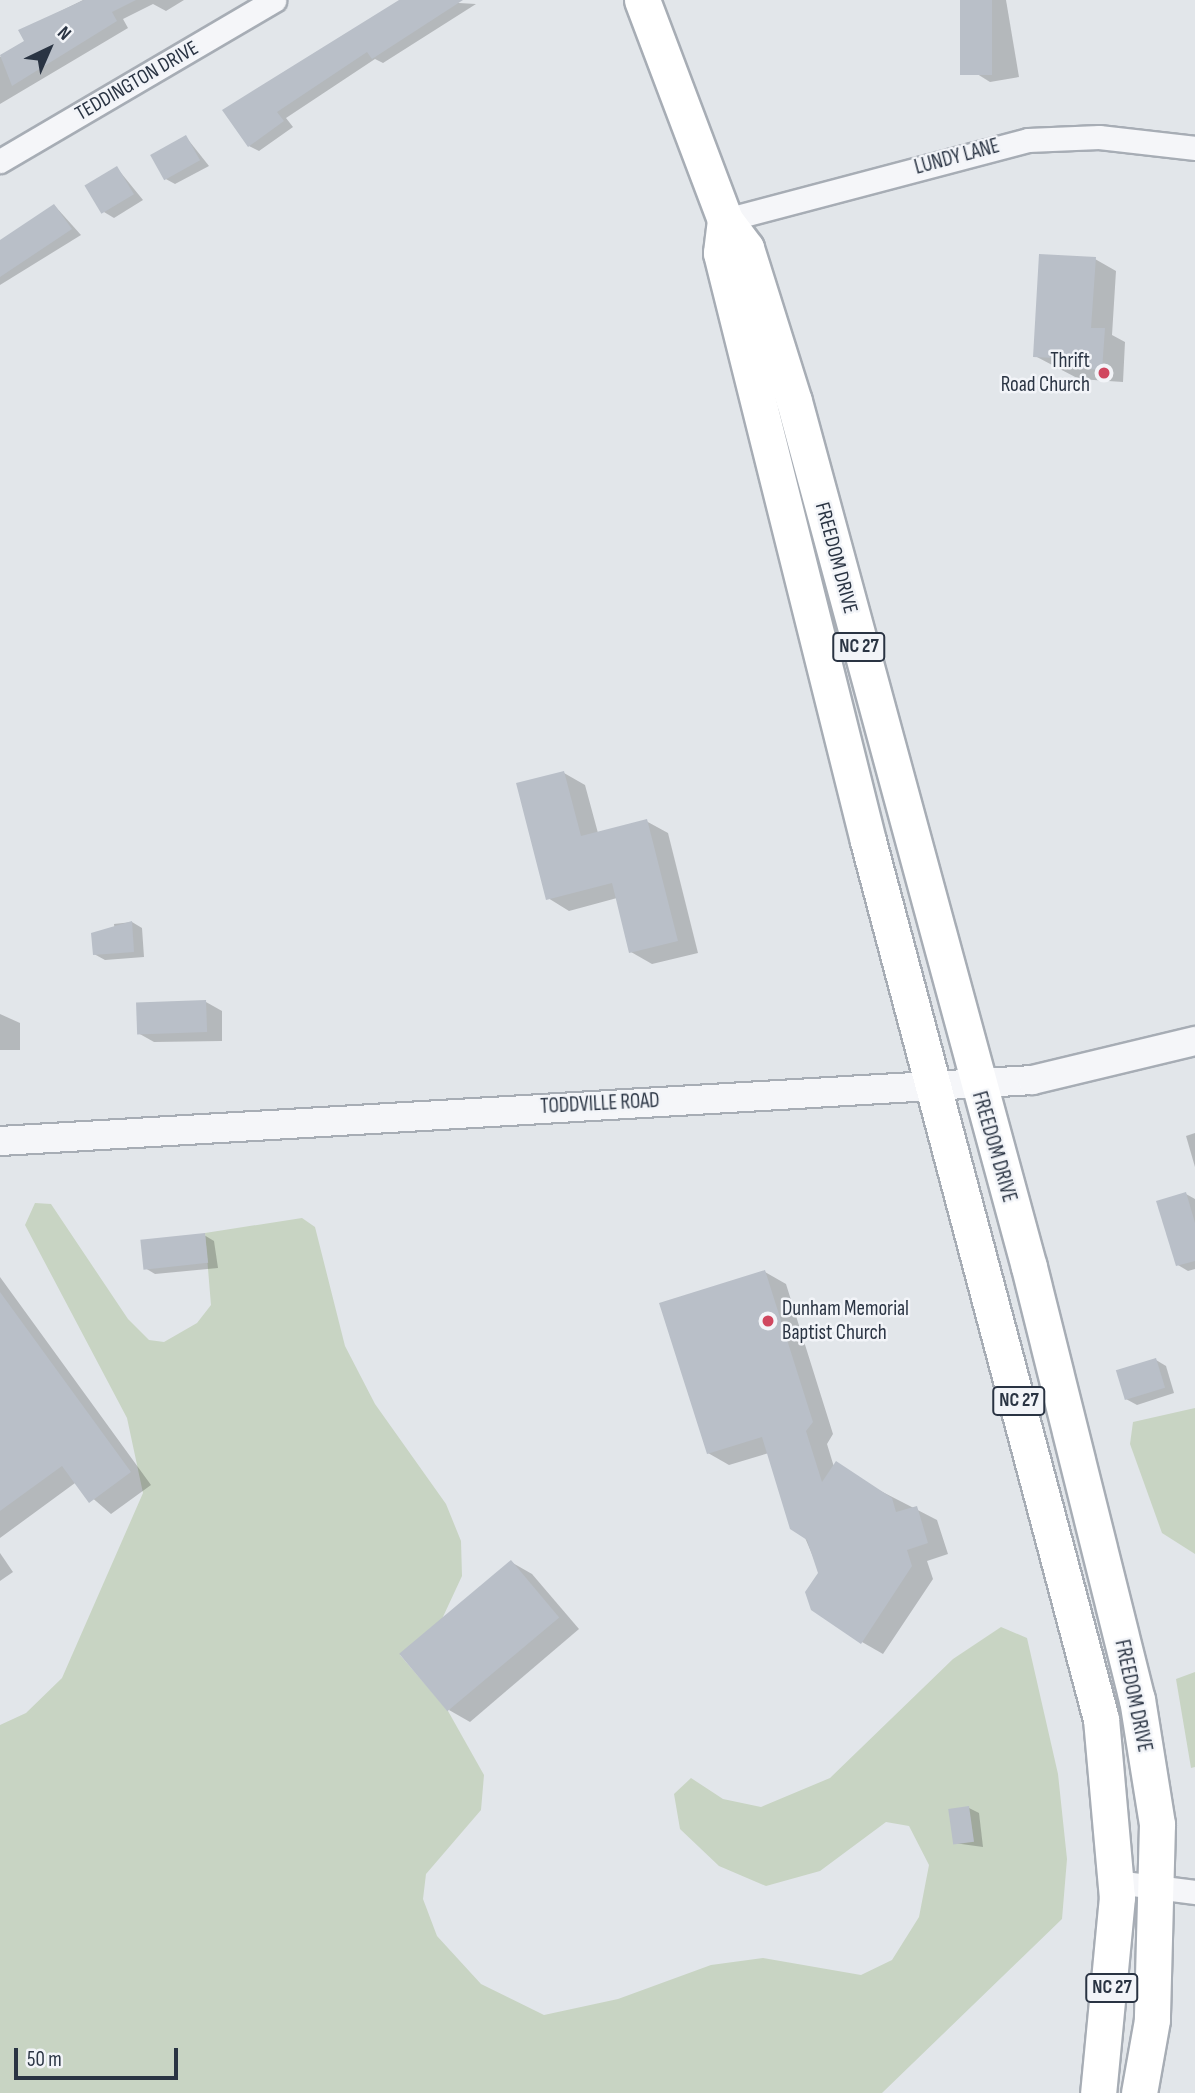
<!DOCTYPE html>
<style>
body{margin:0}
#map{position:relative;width:1195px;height:2093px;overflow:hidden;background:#e2e6ea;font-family:"Sofia Sans Condensed",sans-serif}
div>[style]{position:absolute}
.green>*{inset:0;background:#c8d4c3}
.shadow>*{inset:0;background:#0003}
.building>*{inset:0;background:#b9bfc8;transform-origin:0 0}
.roads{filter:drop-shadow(2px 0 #a7adb5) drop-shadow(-2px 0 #a7adb5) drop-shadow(0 2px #a7adb5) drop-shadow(0 -2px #a7adb5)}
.minor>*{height:23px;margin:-11.5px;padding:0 11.5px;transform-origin:11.5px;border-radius:11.5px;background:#f5f6f9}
.tertiary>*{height:28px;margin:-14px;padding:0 14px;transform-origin:14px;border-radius:14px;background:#f5f6f9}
.primary>*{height:35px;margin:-17.5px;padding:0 17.5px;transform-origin:17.5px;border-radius:17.5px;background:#fff}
.dots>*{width:19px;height:19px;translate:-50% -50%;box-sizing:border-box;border:4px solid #f2f4f8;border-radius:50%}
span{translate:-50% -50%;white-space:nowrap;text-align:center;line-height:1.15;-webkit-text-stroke:5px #f2f4f8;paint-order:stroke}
.shield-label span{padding:2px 5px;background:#f2f4f8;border:2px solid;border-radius:5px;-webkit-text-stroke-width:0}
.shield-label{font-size:19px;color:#2a3443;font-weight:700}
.street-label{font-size:21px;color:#2a3443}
.poi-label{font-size:21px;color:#2a3443}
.right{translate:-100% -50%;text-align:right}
.left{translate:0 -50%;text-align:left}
.north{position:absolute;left:14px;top:14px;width:70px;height:70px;-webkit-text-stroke:5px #f2f4f8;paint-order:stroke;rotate:44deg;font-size:19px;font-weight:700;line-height:28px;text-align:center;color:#2a3443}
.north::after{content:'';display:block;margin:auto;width:24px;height:32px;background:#2a3443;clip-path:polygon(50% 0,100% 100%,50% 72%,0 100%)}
.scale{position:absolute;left:14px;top:2048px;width:164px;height:32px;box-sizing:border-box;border:4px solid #2a3443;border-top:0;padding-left:9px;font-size:21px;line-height:24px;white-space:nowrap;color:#2a3443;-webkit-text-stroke:5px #f2f4f8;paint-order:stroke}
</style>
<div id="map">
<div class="green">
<div style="clip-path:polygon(35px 1203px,51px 1204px,128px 1319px,149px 1340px,164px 1342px,197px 1323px,211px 1305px,205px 1233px,302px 1218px,315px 1227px,345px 1346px,375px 1404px,446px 1504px,461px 1541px,462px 1576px,442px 1619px,400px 1655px,448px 1711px,484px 1775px,481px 1810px,426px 1874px,423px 1899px,437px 1936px,481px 1984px,544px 2015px,618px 1999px,711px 1965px,763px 1958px,861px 1975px,892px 1960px,919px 1917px,929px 1865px,909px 1826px,886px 1822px,820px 1871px,766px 1886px,719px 1866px,680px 1829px,674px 1794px,691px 1778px,723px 1799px,761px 1807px,830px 1778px,953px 1659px,1001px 1627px,1027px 1638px,1058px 1774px,1067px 1859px,1062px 1919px,882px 2093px,0 2093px,0 1725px,26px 1713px,62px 1678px,143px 1493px,127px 1418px,25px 1225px)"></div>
<div style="clip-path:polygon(1195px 1408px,1195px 1554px,1162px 1533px,1130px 1444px,1133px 1422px)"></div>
<div style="clip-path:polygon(1195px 1672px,1195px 1767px,1191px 1768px,1176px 1679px)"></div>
</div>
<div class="shadow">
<div style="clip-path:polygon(83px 0,184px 0,166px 11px,153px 4px,123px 19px,128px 28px,0 104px,0 57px,27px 41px,21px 31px)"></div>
<div style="clip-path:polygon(407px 0,476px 4px,383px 63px,375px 59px,286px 118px,293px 127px,259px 151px,249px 146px,224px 111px)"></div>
<div style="clip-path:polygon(962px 0,1006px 0,1019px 77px,990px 82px,974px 72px)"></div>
<div style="clip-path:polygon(186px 137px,209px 166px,175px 184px,164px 178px)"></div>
<div style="clip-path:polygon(117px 168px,143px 200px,114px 218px,104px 212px)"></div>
<div style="clip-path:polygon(55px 206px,81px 235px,0 285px,0 249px)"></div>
<div style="clip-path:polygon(1095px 259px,1116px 271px,1112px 335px,1125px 342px,1123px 382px,1079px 379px,1035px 356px)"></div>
<div style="clip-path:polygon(564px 773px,585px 785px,598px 833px,646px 821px,668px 833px,698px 953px,652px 964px,631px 952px,617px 898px,569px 911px,548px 898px)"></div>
<div style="clip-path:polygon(132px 922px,142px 928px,144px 957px,105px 960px,94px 954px,115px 933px,114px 924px)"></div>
<div style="clip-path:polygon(206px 1002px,222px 1011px,222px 1041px,154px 1042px,138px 1033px)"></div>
<div style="clip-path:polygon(0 1014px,20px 1023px,20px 1050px,0 1050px)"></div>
<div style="clip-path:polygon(1195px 1133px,1195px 1167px,1186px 1136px)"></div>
<div style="clip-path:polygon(1186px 1194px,1195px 1199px,1195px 1269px,1188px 1271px,1178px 1265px)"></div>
<div style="clip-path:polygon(204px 1235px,214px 1241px,218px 1268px,155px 1274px,145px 1268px)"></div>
<div style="clip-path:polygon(765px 1272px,786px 1284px,833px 1434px,827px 1444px,834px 1467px,937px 1520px,948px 1554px,927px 1561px,933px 1579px,883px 1654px,862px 1642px,820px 1573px,769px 1453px,729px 1465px,708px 1453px)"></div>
<div style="clip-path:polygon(0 1277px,151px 1485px,111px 1514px,75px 1483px,0 1538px)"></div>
<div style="clip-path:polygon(1156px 1360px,1166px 1366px,1174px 1393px,1137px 1405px,1126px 1399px)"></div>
<div style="clip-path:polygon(0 1553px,13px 1572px,0 1581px)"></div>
<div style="clip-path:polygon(511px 1562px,532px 1574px,579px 1629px,470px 1722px,449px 1710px)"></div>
<div style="clip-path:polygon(969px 1808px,979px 1813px,983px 1847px,954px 1843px)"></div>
</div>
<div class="building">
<div style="clip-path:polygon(84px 0,136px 0,112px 12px,117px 21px,12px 86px,0 55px,24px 41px,18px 30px)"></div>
<div style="clip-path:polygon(399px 0,463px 0,372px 59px,367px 52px,277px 112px,284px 121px,248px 147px,222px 110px)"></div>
<div style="left:960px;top:0;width:32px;height:75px"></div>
<div style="left:186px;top:135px;width:29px;height:41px;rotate:61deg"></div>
<div style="left:117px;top:166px;width:33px;height:38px;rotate:59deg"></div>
<div style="clip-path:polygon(54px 204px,72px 229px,0 277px,0 240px)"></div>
<div style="clip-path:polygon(1039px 254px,1096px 257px,1091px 328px,1105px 328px,1102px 370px,1056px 367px,1056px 358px,1033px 357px)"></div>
<div style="clip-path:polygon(564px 771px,581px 836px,647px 819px,678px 941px,629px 953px,612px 883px,546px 900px,516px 783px)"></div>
<div style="clip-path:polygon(132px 921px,134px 952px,93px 955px,91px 933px)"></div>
<div style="left:206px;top:1000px;width:32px;height:70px;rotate:88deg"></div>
<div style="clip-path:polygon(1186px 1192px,1195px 1223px,1195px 1261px,1176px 1266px,1156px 1201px)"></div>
<div style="left:205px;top:1233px;width:30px;height:65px;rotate:84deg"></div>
<div style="clip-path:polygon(765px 1270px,813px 1422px,806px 1431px,822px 1482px,836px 1461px,892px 1498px,896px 1512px,917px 1506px,928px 1543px,907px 1550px,912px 1566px,861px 1644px,811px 1610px,805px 1592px,818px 1573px,807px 1540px,790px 1529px,762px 1437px,707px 1454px,659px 1303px)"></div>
<div style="clip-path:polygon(0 1292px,131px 1472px,89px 1503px,62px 1466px,0 1511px)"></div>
<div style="left:1156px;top:1358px;width:31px;height:42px;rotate:73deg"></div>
<div style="left:511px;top:1560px;width:75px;height:146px;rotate:50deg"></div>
<div style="left:969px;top:1806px;width:36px;height:21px;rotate:82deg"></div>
</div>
<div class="roads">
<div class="minor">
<div style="left:0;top:161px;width:318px;rotate:-30.4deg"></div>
<div style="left:725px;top:220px;width:313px;rotate:-14.8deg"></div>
<div style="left:1028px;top:140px;width:71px;rotate:-2.4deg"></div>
<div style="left:1099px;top:137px;width:97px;rotate:6.5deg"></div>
<div style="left:1117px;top:1882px;width:79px;rotate:7.3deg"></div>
</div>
<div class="tertiary">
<div style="left:0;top:1141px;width:1034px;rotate:-3.38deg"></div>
<div style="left:1032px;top:1080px;width:168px;rotate:-13.5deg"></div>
</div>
<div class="primary">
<div style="left:642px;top:0;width:235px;rotate:69.3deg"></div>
<div style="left:725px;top:220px;width:35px;rotate:53deg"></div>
<div style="left:746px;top:248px;width:160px;rotate:72.6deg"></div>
<div style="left:794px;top:401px;width:897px;rotate:74.82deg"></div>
<div style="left:1029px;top:1267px;width:445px;rotate:76deg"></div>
<div style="left:1137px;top:1699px;width:127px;rotate:80.9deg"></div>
<div style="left:1157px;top:1824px;width:196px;rotate:91.5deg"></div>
<div style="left:1152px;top:2020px;width:74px;rotate:100.1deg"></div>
<div style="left:725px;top:220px;width:33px;rotate:97deg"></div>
<div style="left:721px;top:253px;width:606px;rotate:75.96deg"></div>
<div style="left:868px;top:841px;width:908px;rotate:75.14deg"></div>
<div style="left:1101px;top:1719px;width:179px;rotate:84.9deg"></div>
<div style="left:1117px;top:1897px;width:197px;rotate:95.5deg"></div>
</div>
</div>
<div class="dots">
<div style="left:1104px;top:373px;background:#d0475f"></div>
<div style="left:768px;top:1321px;background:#d0475f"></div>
</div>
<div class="shield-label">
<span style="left:859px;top:647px">NC 27</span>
<span style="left:1019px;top:1401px">NC 27</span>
<span style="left:1112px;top:1988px">NC 27</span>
</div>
<div class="street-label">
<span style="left:137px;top:81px;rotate:-30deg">TEDDINGTON DRIVE</span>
<span style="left:957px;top:157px;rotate:-15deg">LUNDY LANE</span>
<span style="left:836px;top:558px;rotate:75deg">FREEDOM DRIVE</span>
<span style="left:600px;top:1104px;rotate:-3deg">TODDVILLE ROAD</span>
<span style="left:994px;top:1147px;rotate:74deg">FREEDOM DRIVE</span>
<span style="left:1133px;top:1696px;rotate:78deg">FREEDOM DRIVE</span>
</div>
<div class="poi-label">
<span class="right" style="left:1090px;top:373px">Thrift<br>Road Church</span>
<span class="left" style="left:782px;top:1321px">Dunham Memorial<br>Baptist Church</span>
</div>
<div class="north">N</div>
<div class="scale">50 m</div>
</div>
